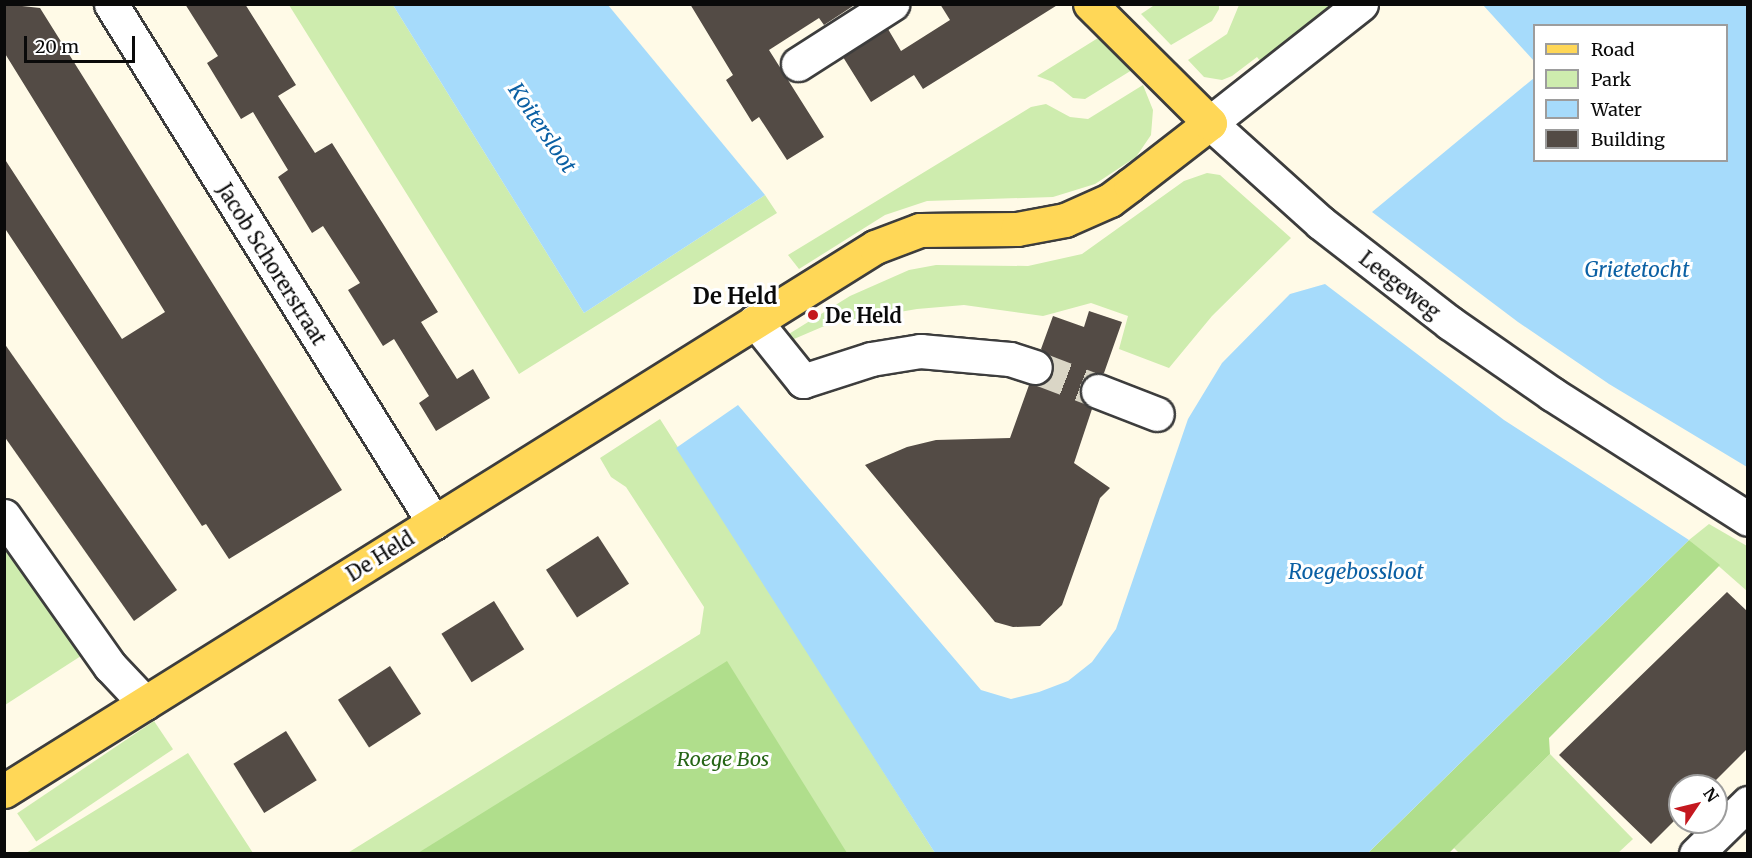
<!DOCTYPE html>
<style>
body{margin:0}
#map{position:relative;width:1752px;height:858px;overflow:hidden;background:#fffae7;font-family:Merriweather,serif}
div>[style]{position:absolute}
.green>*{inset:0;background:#ceecae;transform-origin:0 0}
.forest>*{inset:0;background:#b0de8c}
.water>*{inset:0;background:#a6dbfb}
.building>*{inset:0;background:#534b45;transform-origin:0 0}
.minor-tunnel>*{height:33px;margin-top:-16.5px;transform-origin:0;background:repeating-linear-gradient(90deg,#dad6c6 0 33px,transparent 0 49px)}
.roads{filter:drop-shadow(2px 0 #3d3d3d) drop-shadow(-2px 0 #3d3d3d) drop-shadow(0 2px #3d3d3d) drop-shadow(0 -2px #3d3d3d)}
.minor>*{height:33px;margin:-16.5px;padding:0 16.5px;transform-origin:16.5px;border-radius:16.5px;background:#fff}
.major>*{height:33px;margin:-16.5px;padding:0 16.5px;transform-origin:16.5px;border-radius:16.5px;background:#ffd757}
.dots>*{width:16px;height:16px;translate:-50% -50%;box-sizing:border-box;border:3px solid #fff;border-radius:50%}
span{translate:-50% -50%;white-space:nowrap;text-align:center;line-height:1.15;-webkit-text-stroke:6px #fff;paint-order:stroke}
.street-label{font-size:20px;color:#0a0a0a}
.poi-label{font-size:20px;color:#0a0a0a;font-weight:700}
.left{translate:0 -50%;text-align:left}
.park-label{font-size:20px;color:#266516;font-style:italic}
.water-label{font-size:21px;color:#0b60a4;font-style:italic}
.quarter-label{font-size:22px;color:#0a0a0a;font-weight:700}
.frame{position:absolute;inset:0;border:6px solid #0a0a0a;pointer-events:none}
.legend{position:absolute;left:1533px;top:24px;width:195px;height:138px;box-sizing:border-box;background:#fff;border:2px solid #9d9d9d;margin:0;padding:8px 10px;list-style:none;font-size:18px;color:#0a0a0a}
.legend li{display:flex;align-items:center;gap:12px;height:30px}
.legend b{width:30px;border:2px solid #9d9d9d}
.north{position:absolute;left:1668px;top:774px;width:60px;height:60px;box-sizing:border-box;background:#fff;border:2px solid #9d9d9d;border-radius:50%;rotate:55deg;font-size:16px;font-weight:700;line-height:24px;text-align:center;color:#0a0a0a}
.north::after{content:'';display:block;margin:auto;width:21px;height:27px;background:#c4181f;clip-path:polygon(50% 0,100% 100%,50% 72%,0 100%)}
.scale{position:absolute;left:24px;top:36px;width:111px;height:27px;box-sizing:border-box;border:3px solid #0a0a0a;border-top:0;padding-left:8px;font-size:18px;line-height:21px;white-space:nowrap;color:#0a0a0a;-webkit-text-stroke:4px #fff;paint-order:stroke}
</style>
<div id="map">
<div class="green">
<div style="clip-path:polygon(1156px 4px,1219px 5px,1219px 9px,1212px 21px,1171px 45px,1141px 14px)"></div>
<div style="clip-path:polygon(289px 5px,393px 5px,584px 313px,765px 195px,777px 213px,519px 374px)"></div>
<div style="clip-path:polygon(1239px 5px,1334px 5px,1264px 66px,1257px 57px,1232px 76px,1222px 80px,1204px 77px,1188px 60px,1227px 34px)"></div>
<div style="clip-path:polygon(1098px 38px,1132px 70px,1085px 99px,1073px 98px,1053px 82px,1037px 76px)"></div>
<div style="clip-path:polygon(1143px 85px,1153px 110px,1151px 135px,1136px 157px,1095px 184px,1053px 197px,927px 201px,885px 215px,799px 269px,788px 255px,1031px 107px,1046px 104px,1070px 117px,1088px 119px)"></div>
<div style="clip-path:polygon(1207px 173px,1220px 175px,1291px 238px,1212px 316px,1169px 368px,1119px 349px,1128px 316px,1091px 303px,1043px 316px,964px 305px,917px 309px,829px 324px,787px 342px,784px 337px,850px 296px,909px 270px,936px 265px,1028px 266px,1082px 254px,1184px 181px)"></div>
<div style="clip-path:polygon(660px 419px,935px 853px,346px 854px,700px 634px,704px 607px,626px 487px,611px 477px,600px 458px)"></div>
<div style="clip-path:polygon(1709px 524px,1747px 546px,1747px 591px,1689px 540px)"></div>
<div style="clip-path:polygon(4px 541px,84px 654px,5px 705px,4px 705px)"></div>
<div style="left:154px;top:721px;width:34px;height:165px;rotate:56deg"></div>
<div style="clip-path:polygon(188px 753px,253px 853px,26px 853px,104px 805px)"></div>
<div style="clip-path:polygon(1550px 754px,1633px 839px,1618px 853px,1459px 853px,1454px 848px)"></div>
</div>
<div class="forest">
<div style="clip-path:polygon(1689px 540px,1720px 565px,1549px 738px,1550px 754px,1449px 853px,1368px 853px)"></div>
<div style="clip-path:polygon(727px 661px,847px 853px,418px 853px)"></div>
</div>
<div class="water">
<div style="clip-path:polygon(393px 5px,608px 5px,765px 195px,584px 313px)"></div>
<div style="clip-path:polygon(1483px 5px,1747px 5px,1747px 467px,1609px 384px,1518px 322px,1372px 212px,1534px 78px,1534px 160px,1726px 160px,1726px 26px,1534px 26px,1534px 61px)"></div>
<div style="clip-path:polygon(1325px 284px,1504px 420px,1689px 540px,1368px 853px,935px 853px,676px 448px,738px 405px,981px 690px,1011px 699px,1039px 692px,1068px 681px,1092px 662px,1116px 629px,1188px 419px,1222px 363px,1290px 294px)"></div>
</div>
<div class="building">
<div style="clip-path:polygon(4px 4px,40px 8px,342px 490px,229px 559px,206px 524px,202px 526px,4px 227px,4px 158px,122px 339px,165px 312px,4px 52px)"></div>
<div style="clip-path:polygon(185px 4px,245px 4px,296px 85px,278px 96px,315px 153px,332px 143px,385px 227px,438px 312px,421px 322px,457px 379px,473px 369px,490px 398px,436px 431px,419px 403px,429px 396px,394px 339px,383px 346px,348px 290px,360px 283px,323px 226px,312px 233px,278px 177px,288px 170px,253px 112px,241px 119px,207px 63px,218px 56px)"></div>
<div style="clip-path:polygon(690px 4px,856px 4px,824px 25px,819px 18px,769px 50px,824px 137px,787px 160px,759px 117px,752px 122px,726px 80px,733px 75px)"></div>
<div style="clip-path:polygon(940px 4px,1059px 4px,923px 89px,914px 75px,871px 102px,843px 57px,888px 29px,901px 51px,950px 20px)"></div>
<div style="clip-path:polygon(1089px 311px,1122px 322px,1104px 373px,1087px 376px,1080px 385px,1083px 402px,1092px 409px,1074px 463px,1110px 488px,1100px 498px,1062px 605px,1040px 626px,1013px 627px,995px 622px,865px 465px,907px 447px,936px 440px,1010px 438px,1029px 385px,1040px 385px,1053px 373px,1053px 362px,1041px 349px,1053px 316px,1084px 327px)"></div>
<div style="clip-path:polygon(4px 343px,177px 590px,134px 621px,4px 436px)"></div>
<div style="left:598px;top:536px;width:57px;height:62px;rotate:57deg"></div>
<div style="clip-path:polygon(1727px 592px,1748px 612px,1748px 748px,1710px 786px,1680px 786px,1680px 815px,1651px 844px,1559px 755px)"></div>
<div style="left:494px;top:601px;width:57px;height:62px;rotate:58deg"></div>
<div style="left:390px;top:666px;width:57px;height:62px;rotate:57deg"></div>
<div style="left:286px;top:731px;width:58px;height:62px;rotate:58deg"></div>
</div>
<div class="minor-tunnel">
<div style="left:1035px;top:367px;width:67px;rotate:20.9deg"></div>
</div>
<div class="roads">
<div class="minor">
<div style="left:111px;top:4px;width:611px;rotate:58.1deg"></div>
<div style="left:1361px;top:4px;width:192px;rotate:141.8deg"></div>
<div style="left:1210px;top:123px;width:149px;rotate:42deg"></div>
<div style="left:1321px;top:223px;width:163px;rotate:37.8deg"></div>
<div style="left:1450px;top:323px;width:124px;rotate:34.8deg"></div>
<div style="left:1552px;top:394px;width:232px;rotate:32.5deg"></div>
<div style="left:798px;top:64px;width:112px;rotate:-32.6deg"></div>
<div style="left:755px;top:321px;width:77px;rotate:51.3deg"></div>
<div style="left:803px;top:381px;width:71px;rotate:-17.9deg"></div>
<div style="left:871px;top:359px;width:50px;rotate:-9.3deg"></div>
<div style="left:920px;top:351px;width:90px;rotate:5.1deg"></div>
<div style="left:1010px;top:359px;width:26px;rotate:18deg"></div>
<div style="left:1098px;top:391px;width:63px;rotate:21.3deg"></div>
<div style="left:4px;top:516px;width:184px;rotate:54.8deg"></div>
<div style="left:110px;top:666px;width:51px;rotate:46.6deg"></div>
<div style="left:1696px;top:854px;width:73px;rotate:-44.4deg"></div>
</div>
<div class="major">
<div style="left:4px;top:791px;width:1027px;rotate:-31.99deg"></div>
<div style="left:875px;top:247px;width:48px;rotate:-20.7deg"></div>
<div style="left:920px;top:230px;width:97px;rotate:-0.6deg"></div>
<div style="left:1017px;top:229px;width:49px;rotate:-10.6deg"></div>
<div style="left:1065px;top:220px;width:49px;rotate:-24deg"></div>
<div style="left:1110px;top:200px;width:25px;rotate:-37deg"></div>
<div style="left:1130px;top:185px;width:101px;rotate:-37.8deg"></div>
<div style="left:1210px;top:123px;width:169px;rotate:-135.2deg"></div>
</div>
</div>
<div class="dots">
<div style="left:813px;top:315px;background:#c4181f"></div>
</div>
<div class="street-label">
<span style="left:272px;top:264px;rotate:58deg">Jacob Schorerstraat</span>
<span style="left:1400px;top:285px;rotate:38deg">Leegeweg</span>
<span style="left:380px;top:556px;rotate:-32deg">De Held</span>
</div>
<div class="poi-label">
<span class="left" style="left:825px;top:315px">De Held</span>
</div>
<div class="park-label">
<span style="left:723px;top:758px">Roege Bos</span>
</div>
<div class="water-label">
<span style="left:542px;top:128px;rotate:56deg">Koitersloot</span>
<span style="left:1637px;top:270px">Grietetocht</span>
<span style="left:1356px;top:572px">Roegebossloot</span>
</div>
<div class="quarter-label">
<span style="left:735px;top:297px">De Held</span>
</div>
<div class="frame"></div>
<ul class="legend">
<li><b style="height:8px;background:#ffd757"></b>Road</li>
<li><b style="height:16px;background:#ceecae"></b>Park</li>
<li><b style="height:16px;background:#a6dbfb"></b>Water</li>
<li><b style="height:16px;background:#534b45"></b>Building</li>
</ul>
<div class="north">N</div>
<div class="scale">20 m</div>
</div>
